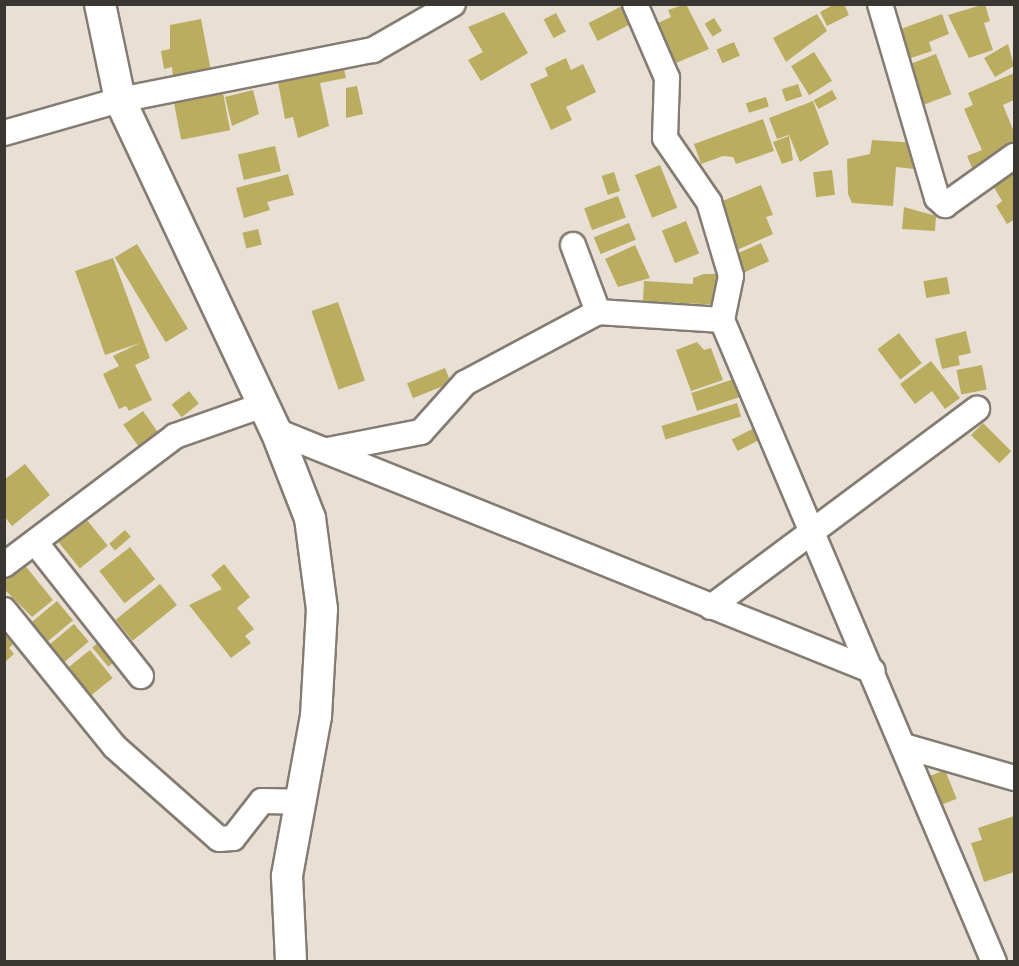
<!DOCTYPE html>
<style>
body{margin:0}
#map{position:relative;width:1019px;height:966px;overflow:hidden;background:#e8dfd5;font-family:Figtree,sans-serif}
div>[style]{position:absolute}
.building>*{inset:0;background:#bbad5f;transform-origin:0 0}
.roads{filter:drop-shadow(2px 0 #847c72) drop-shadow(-2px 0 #847c72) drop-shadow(0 2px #847c72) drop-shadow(0 -2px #847c72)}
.minor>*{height:24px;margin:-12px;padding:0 12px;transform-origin:12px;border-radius:12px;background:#fff}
.tertiary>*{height:30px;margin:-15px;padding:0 15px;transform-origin:15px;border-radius:15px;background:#fff}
span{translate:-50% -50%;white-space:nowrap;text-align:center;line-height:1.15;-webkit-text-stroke:5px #f6ece2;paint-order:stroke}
.frame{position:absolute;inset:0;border:6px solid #3a3632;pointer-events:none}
</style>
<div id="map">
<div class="building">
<div style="left:626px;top:4px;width:20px;height:42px;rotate:63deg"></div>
<div style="clip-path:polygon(686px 4px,709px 49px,676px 63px,658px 23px,671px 17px,668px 10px)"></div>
<div style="clip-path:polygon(835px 4px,844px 4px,849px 15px,827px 26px,820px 12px)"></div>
<div style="clip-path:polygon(985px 4px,990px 21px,984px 23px,993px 50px,969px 58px,948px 15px)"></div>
<div style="clip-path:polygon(504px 12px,528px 53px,481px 81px,468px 60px,483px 52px,468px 27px)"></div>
<div style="left:556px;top:13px;width:21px;height:14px;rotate:62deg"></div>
<div style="clip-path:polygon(817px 14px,827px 31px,786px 62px,773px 38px)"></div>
<div style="clip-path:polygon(942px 14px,949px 34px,929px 42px,932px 51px,908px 59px,898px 30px)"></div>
<div style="left:714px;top:18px;width:15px;height:11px;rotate:58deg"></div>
<div style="clip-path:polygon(201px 19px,211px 71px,173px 78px,172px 67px,164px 69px,161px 51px,170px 49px,170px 25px)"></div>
<div style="left:734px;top:42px;width:15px;height:19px;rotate:67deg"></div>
<div style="clip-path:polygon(1008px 44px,1014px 66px,995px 77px,984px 58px)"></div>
<div style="left:814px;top:52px;width:34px;height:27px;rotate:58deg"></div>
<div style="left:936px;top:54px;width:43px;height:29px;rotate:69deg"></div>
<div style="clip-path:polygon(566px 58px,571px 70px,583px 64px,596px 92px,566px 107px,572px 120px,551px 130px,530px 84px,548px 76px,545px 68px)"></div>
<div style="clip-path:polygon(342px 59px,346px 78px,320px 83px,329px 126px,298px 138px,293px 117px,285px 119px,276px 72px)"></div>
<div style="clip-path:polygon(1014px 73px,1014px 100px,1003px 105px,1014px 132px,1014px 152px,973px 170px,967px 156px,982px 150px,964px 109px,973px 105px,968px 93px)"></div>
<div style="left:798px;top:84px;width:13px;height:17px;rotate:72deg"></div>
<div style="clip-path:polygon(357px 86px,363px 114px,346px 118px,346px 88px)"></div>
<div style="left:222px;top:88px;width:43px;height:50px;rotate:79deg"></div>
<div style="clip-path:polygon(253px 90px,259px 114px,232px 126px,225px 97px)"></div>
<div style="left:832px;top:90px;width:10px;height:21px;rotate:61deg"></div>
<div style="left:766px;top:97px;width:10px;height:21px;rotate:73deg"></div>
<div style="clip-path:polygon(813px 101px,829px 144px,800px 162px,789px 135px,777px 139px,769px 118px)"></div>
<div style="clip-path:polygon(763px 119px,774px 151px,736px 164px,733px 157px,723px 156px,701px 164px,694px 144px)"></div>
<div style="clip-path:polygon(789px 136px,793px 160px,782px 164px,773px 142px)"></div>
<div style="clip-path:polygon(872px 140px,917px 143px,915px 169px,896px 167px,893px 206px,852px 203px,848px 194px,847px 159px,870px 154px)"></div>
<div style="left:275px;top:146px;width:26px;height:38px;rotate:77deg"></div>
<div style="clip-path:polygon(1014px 163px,1014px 220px,1007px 224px,996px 206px,1002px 201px,989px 179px)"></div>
<div style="left:660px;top:165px;width:46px;height:27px;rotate:68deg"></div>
<div style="left:832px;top:170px;width:25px;height:19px;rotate:83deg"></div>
<div style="left:614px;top:172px;width:20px;height:13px;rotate:72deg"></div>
<div style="clip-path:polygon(288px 174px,294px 195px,267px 202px,270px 210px,244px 218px,236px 188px)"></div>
<div style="clip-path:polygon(761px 185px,773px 215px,766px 217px,773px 234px,737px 250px,713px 205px)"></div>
<div style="left:618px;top:196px;width:23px;height:36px;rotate:70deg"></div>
<div style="clip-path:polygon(904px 207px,936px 216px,935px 231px,902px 229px)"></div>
<div style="left:686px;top:221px;width:35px;height:26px;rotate:68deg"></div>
<div style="left:629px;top:223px;width:18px;height:38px;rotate:68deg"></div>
<div style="left:258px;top:229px;width:16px;height:16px;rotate:76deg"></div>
<div style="left:761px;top:243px;width:20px;height:31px;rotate:66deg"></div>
<div style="left:137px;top:244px;width:99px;height:26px;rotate:59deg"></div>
<div style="clip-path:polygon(635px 245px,650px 278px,618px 287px,605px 259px)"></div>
<div style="clip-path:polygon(113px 258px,150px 358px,135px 365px,152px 400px,129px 411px,126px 406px,119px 409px,103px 374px,119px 366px,113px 356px,140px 343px,105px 355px,75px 271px)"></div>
<div style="clip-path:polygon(704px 274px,716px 274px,721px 305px,643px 301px,644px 281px,693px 284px,693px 278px)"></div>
<div style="left:947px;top:277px;width:17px;height:24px;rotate:80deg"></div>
<div style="left:338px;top:302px;width:83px;height:28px;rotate:71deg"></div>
<div style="clip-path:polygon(966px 331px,971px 353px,958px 356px,960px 365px,942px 369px,935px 339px)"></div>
<div style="left:899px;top:333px;width:38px;height:27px;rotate:53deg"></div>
<div style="clip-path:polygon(697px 342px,704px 350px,711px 348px,723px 380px,691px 391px,676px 350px)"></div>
<div style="clip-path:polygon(931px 361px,960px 398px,945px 409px,932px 391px,915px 404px,900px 384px)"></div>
<div style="left:982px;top:365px;width:25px;height:26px;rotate:79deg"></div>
<div style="left:445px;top:368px;width:16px;height:41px;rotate:68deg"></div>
<div style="left:734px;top:379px;width:19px;height:45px;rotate:72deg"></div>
<div style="left:189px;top:391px;width:16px;height:22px;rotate:52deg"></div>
<div style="left:737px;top:403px;width:14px;height:79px;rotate:73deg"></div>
<div style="left:143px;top:411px;width:29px;height:24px;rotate:55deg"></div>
<div style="left:983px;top:423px;width:40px;height:17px;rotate:45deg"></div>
<div style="left:762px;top:424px;width:13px;height:34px;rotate:63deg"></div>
<div style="clip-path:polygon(25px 464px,50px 495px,12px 526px,4px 516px,4px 480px)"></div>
<div style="left:82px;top:514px;width:41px;height:36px;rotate:51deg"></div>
<div style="left:125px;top:530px;width:9px;height:21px;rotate:49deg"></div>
<div style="left:130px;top:547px;width:41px;height:39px;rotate:52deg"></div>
<div style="clip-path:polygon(23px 563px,53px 600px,32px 617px,4px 589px,4px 578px)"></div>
<div style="clip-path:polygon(224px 564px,250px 597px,237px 608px,254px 629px,245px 636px,251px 643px,231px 658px,189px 605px,222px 589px,211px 575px)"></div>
<div style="left:160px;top:584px;width:27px;height:57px;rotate:51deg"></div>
<div style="left:57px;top:601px;width:25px;height:34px;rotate:50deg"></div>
<div style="left:74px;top:624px;width:23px;height:33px;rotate:50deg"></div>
<div style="clip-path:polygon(4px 627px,16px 641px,9px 648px,14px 654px,4px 663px)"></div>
<div style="left:106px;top:636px;width:25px;height:18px;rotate:50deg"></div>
<div style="left:90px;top:650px;width:36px;height:28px;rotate:51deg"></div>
<div style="left:945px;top:770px;width:31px;height:17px;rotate:68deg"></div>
<div style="clip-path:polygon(1014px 816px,1014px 872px,984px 882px,971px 843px,982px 840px,978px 828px)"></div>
</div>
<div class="roads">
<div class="minor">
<div style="left:635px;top:4px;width:81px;rotate:66.6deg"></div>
<div style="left:667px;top:78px;width:60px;rotate:91.9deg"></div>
<div style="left:665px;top:138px;width:78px;rotate:55.5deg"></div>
<div style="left:709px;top:202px;width:77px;rotate:73.4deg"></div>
<div style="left:731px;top:276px;width:45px;rotate:101.6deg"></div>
<div style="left:722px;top:320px;width:697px;rotate:67.04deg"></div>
<div style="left:880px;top:4px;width:202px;rotate:73.6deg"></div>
<div style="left:937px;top:198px;width:11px;rotate:41deg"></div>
<div style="left:945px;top:205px;width:85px;rotate:-35.4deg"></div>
<div style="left:4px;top:133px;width:121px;rotate:-15.9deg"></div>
<div style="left:120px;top:100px;width:258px;rotate:-11.2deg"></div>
<div style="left:373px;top:50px;width:92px;rotate:-29.9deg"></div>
<div style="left:573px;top:245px;width:72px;rotate:69.5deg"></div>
<div style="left:276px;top:431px;width:643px;rotate:21.9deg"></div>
<div style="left:328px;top:450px;width:95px;rotate:-11deg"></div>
<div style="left:421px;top:432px;width:66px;rotate:-48.1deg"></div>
<div style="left:465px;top:383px;width:151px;rotate:-28.1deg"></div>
<div style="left:598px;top:312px;width:124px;rotate:3.7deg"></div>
<div style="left:35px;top:542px;width:171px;rotate:51.7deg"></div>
<div style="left:4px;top:565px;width:214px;rotate:-37deg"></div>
<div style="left:175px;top:436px;width:90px;rotate:-19.4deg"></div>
<div style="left:711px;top:607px;width:332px;rotate:-36.7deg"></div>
<div style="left:4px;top:610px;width:176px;rotate:51deg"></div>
<div style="left:115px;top:747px;width:139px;rotate:41.5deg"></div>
<div style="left:219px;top:839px;width:14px;rotate:-4deg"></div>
<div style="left:233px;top:838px;width:47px;rotate:-51.9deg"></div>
<div style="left:262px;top:801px;width:39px;rotate:1deg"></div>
<div style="left:904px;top:746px;width:115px;rotate:16.2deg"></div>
</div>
<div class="tertiary">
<div style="left:100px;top:4px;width:98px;rotate:78.2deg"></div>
<div style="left:120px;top:100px;width:366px;rotate:64.8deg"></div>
<div style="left:276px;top:431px;width:93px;rotate:68.7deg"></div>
<div style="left:310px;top:518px;width:92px;rotate:82.5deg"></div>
<div style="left:322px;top:609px;width:107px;rotate:93.2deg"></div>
<div style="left:316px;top:716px;width:163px;rotate:100.3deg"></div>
<div style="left:287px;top:876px;width:86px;rotate:87.3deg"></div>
</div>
</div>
<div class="frame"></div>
</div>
